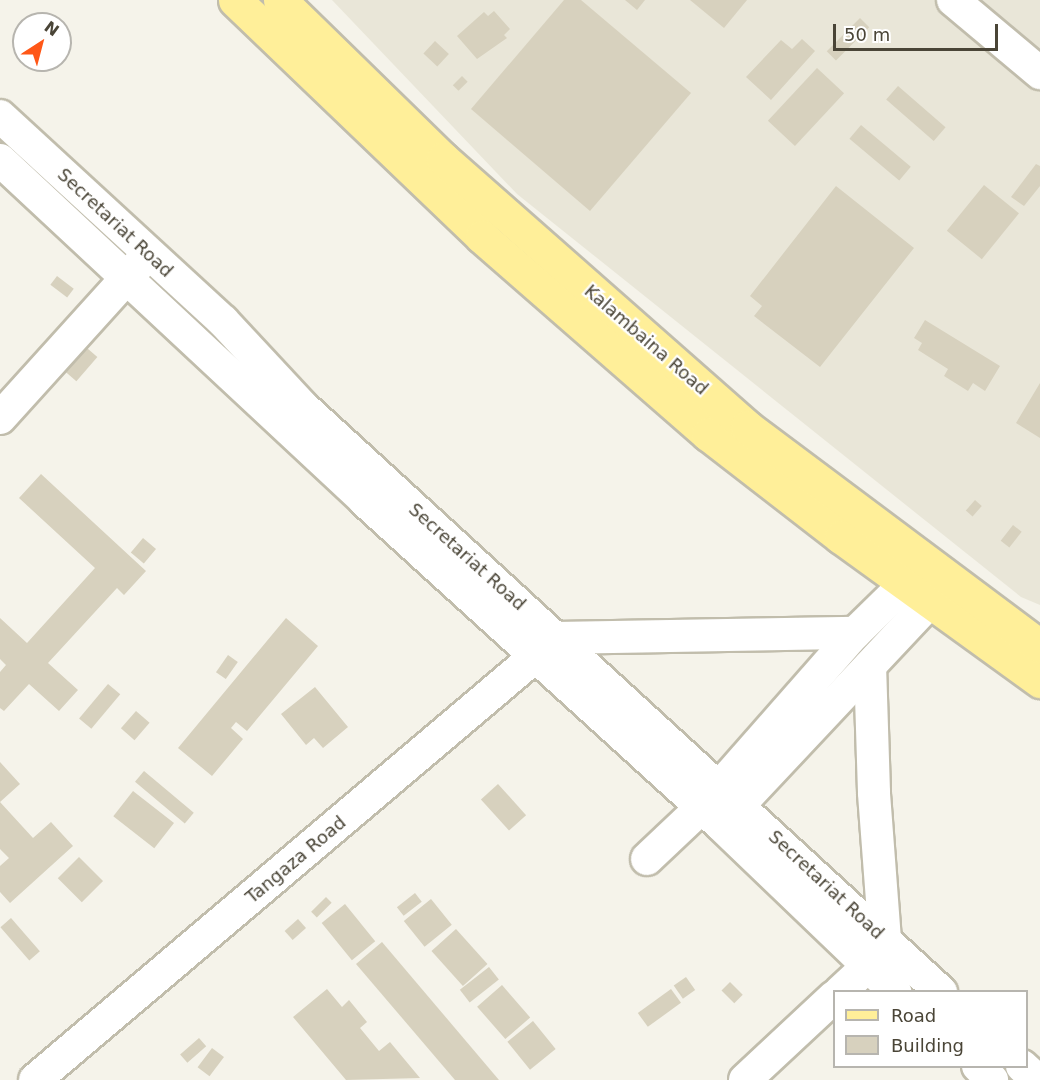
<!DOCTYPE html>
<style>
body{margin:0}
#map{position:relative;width:1040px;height:1080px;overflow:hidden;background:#f5f3ea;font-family:"DejaVu Sans",sans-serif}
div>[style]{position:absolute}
.residential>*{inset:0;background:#e9e6d8}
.building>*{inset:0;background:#d7d1be;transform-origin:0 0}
.roads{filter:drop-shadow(2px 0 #c1bdac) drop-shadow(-2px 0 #c1bdac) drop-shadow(0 2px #c1bdac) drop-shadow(0 -2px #c1bdac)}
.minor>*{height:32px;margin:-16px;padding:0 16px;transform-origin:16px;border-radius:16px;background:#fff}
.major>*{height:33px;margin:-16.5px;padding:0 16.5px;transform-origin:16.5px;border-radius:16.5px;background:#ffef99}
span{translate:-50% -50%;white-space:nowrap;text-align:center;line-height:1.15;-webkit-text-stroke:4.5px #fff;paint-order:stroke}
.street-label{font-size:18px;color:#4a4537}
.legend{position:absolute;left:833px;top:990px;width:195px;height:78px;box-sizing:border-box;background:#fff;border:2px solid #b7b5af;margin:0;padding:8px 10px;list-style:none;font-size:18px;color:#4a4537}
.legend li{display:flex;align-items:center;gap:12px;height:30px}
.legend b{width:30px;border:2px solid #b7b5af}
.north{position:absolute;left:12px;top:12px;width:60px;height:60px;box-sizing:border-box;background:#fff;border:2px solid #b7b5af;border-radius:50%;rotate:36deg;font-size:16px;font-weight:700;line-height:24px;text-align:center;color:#4a4537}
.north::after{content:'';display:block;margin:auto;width:21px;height:27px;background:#ff5717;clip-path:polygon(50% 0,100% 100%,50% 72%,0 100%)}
.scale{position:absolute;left:833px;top:24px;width:165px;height:27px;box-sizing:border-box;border:3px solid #4a4537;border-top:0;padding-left:8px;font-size:18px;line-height:21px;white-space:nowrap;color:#4a4537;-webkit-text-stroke:4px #fff;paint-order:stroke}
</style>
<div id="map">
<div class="residential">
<div style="clip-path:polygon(332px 0,1040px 0,1040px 605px,1021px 597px,517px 194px)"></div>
</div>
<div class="building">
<div style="clip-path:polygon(564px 0,581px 0,691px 93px,590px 211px,471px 109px)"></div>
<div style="clip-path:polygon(625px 0,645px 0,637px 10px)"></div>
<div style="clip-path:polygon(690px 0,747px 0,724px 28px)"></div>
<div style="clip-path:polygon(494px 11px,510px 29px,504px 35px,507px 38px,477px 59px,457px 36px,484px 12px,488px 16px)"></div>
<div style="left:860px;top:18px;width:13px;height:47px;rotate:45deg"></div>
<div style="clip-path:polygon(802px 39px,815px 51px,771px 100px,746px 77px,781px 40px,792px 49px)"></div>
<div style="left:435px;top:41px;width:19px;height:17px;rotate:43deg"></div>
<div style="left:817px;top:68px;width:37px;height:72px;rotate:43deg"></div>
<div style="left:462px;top:76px;width:8px;height:13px;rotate:45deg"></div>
<div style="left:898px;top:86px;width:63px;height:18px;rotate:41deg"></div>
<div style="left:861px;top:125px;width:65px;height:18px;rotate:40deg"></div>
<div style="clip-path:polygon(1036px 164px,1040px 166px,1040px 186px,1024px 206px,1011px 197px)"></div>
<div style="left:984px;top:185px;width:45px;height:59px;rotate:39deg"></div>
<div style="clip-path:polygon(836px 186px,914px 248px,820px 367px,754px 316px,762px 306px,750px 296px)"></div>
<div style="left:57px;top:276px;width:21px;height:11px;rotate:37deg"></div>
<div style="clip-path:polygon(925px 320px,1000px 366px,985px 391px,973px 383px,968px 391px,944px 376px,948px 369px,918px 350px,922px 343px,914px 338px)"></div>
<div style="left:80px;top:342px;width:23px;height:32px;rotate:41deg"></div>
<div style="clip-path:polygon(1040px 383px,1040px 438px,1016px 423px)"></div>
<div style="clip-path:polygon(41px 474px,146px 571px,124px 595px,117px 588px,48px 663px,78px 690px,59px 711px,29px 684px,4px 711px,0 708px,0 672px,6px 665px,0 659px,0 618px,27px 643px,95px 568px,19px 498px)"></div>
<div style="left:975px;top:500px;width:9px;height:14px;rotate:41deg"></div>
<div style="left:1013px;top:525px;width:11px;height:20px;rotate:38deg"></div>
<div style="left:143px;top:538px;width:17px;height:19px;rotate:40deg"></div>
<div style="clip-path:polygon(286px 618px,318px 646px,247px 731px,236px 722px,231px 728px,243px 739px,212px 776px,178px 748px)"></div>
<div style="left:228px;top:655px;width:12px;height:21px;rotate:35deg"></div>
<div style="left:108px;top:684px;width:16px;height:45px;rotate:40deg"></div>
<div style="clip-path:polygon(315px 687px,348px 727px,323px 748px,314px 738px,306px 745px,281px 714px)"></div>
<div style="left:136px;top:711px;width:18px;height:23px;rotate:41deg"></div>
<div style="clip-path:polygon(0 762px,20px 784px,0 802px,33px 838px,51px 822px,73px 846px,10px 903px,0 892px,0 866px,9px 858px,0 849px)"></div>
<div style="left:144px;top:771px;width:65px;height:14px;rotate:40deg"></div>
<div style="left:498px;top:784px;width:42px;height:23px;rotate:48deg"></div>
<div style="left:133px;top:791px;width:52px;height:32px;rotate:38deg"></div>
<div style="left:79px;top:857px;width:34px;height:30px;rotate:45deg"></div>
<div style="left:415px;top:893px;width:11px;height:23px;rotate:52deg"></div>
<div style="left:326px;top:897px;width:8px;height:21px;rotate:45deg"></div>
<div style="left:431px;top:899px;width:33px;height:35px;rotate:51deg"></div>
<div style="left:345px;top:904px;width:48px;height:30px;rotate:51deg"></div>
<div style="left:11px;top:918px;width:44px;height:14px;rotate:49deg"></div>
<div style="left:298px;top:919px;width:12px;height:18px;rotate:48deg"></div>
<div style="left:456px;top:929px;width:47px;height:33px;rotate:48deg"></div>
<div style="clip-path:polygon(382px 942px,499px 1080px,455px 1080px,356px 964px)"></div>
<div style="left:489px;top:967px;width:16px;height:37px;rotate:52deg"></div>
<div style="left:686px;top:977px;width:16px;height:15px;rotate:55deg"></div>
<div style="left:730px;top:982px;width:18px;height:12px;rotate:45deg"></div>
<div style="left:502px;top:985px;width:43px;height:33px;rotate:49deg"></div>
<div style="clip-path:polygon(327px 989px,342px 1007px,349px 1000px,367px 1022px,360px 1028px,379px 1051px,390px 1042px,420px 1078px,346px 1080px,293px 1017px)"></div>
<div style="left:671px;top:989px;width:17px;height:41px;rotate:54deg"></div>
<div style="left:533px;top:1021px;width:36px;height:33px;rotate:51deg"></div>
<div style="left:199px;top:1038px;width:11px;height:25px;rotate:49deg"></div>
<div style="left:212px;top:1048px;width:15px;height:24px;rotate:37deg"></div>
</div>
<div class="roads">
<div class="minor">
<div style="left:953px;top:0;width:114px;rotate:40deg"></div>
<div style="left:0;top:116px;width:303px;rotate:42.6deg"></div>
<div style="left:223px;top:321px;width:117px;rotate:47.1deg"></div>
<div style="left:303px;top:407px;width:866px;rotate:42.52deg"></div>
<div style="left:0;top:160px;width:498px;rotate:43deg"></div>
<div style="left:364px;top:500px;width:481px;rotate:42.3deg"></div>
<div style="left:720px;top:824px;width:243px;rotate:43.8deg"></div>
<div style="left:0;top:418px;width:210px;rotate:-47.9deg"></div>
<div style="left:725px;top:820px;width:299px;rotate:-46.8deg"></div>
<div style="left:647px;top:859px;width:74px;rotate:-43.4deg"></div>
<div style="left:701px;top:808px;width:233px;rotate:-48.7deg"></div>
<div style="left:855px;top:633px;width:70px;rotate:-44.4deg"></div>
<div style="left:840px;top:992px;width:38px;rotate:-43deg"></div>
<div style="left:868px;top:966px;width:31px;rotate:-57deg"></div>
<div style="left:885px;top:940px;width:148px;rotate:-94.3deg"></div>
<div style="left:874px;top:792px;width:126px;rotate:-91.8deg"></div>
<div style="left:978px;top:1066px;width:20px;rotate:45deg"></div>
<div style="left:1022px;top:1066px;width:21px;rotate:43deg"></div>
<div style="left:35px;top:1080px;width:684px;rotate:-40.26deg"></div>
<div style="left:557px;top:638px;width:298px;rotate:-1deg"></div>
<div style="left:745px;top:1080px;width:122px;rotate:-43deg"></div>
</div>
<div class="major">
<div style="left:235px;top:0;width:342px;rotate:43.8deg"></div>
<div style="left:482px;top:237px;width:300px;rotate:41.1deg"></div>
<div style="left:708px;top:434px;width:168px;rotate:37.8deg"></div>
<div style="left:841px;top:537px;width:246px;rotate:35.9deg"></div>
<div style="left:280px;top:0;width:228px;rotate:44.3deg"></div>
<div style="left:443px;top:159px;width:405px;rotate:41.4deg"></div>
<div style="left:747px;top:427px;width:366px;rotate:36.8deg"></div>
</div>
</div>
<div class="street-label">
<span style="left:115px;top:223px;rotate:43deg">Secretariat Road</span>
<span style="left:646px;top:340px;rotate:41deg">Kalambaina Road</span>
<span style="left:467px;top:557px;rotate:42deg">Secretariat Road</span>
<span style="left:296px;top:860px;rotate:-40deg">Tangaza Road</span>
<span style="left:826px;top:885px;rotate:43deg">Secretariat Road</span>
</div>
<ul class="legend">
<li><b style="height:8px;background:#ffef99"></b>Road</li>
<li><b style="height:16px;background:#d7d1be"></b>Building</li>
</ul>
<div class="north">N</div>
<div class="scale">50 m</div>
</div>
